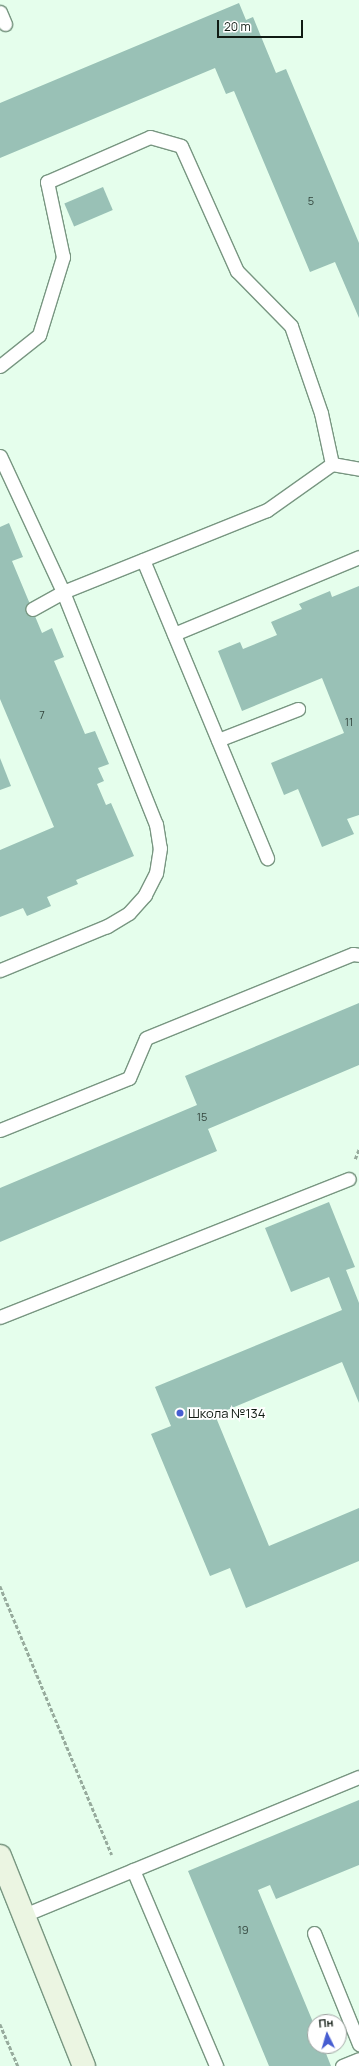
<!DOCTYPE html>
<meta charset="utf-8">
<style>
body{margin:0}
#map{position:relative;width:359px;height:2066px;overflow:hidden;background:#e5feec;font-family:Manrope,sans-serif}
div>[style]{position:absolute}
.building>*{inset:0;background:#99c1b6;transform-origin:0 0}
.path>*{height:2.5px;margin-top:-1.25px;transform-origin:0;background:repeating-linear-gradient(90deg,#97ab9d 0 4px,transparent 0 6px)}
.roads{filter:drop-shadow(1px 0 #789681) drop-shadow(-1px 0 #789681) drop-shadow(0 1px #789681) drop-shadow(0 -1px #789681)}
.lane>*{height:13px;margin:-6.5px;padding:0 6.5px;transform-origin:6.5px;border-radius:6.5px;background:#fff}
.secondary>*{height:22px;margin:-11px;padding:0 11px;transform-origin:11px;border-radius:11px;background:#ebf5e2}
.dots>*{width:11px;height:11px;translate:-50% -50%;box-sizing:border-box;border:2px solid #fff;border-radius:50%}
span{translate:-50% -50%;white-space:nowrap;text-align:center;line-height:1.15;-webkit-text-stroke:3.5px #fff;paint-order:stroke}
.number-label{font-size:11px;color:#32443c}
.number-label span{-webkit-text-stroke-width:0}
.poi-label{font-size:13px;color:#101b13}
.left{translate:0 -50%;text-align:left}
.north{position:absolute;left:307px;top:2014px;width:40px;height:40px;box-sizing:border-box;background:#fff;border:1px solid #9fa4a1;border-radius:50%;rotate:355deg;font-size:11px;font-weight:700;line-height:16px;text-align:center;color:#101b13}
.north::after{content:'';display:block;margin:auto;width:14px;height:18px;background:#465dd1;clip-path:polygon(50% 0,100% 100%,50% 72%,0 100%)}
.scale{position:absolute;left:217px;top:20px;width:86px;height:18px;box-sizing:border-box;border:2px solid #101b13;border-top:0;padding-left:5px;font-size:12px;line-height:14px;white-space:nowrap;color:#101b13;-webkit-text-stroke:3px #fff;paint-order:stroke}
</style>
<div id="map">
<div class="building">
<div style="clip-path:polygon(239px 3px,246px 20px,253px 17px,276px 73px,286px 69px,359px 243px,359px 318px,335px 262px,310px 272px,234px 91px,226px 94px,215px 68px,0 158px,0 103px)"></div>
<div style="left:103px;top:187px;width:25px;height:42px;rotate:67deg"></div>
<div style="clip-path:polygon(9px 523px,23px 557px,12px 561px,42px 633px,52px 628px,64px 657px,54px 661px,85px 734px,95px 731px,109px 764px,98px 768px,104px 781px,97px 784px,106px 805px,111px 803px,134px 856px,76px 880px,78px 884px,47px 897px,51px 906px,27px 916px,23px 908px,0 917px,0 850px,54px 827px,0 699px,0 527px)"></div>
<div style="clip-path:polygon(359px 586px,359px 815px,347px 819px,354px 834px,322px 847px,298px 789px,284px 795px,271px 763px,344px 733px,322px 678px,242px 711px,218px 651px,240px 642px,243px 649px,277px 635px,271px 622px,302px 609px,299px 604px,330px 591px,332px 597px)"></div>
<div style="clip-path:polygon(0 758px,11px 786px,0 790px)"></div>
<div style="clip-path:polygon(359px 1003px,359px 1065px,208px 1129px,217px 1151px,0 1242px,0 1188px,197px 1105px,185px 1076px)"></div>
<div style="clip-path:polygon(329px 1202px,355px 1267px,346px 1270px,359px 1303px,359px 1403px,342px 1362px,215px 1415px,269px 1546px,359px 1508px,359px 1561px,246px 1608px,230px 1568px,210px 1576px,151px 1434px,171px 1426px,155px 1387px,342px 1310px,329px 1277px,291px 1292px,265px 1228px)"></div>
<div style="clip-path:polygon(359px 1800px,359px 1865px,276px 1899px,270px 1885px,258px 1890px,315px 2027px,315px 2046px,323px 2046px,331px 2066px,269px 2066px,188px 1871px)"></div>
</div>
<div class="path">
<div style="left:355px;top:1159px;width:11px;rotate:-68deg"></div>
<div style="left:0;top:1586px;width:291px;rotate:67.4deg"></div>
<div style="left:0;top:2024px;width:46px;rotate:66.8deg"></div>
</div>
<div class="roads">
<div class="lane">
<div style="left:0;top:12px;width:13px;rotate:67deg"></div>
<div style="left:0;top:366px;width:50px;rotate:-38.5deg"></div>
<div style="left:39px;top:335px;width:82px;rotate:-72.9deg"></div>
<div style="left:63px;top:257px;width:77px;rotate:-102deg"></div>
<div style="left:47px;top:182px;width:112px;rotate:-23.6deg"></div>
<div style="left:150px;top:137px;width:32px;rotate:16deg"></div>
<div style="left:181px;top:146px;width:137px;rotate:65.9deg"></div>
<div style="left:237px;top:271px;width:77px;rotate:45.5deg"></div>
<div style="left:291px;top:326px;width:92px;rotate:71deg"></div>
<div style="left:321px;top:413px;width:52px;rotate:77.8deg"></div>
<div style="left:332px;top:464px;width:80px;rotate:144.7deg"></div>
<div style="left:267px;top:510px;width:220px;rotate:158.1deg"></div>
<div style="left:63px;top:592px;width:35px;rotate:151deg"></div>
<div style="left:0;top:456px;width:150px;rotate:65.1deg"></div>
<div style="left:63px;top:592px;width:250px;rotate:68.2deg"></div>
<div style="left:156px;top:824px;width:24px;rotate:81deg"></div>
<div style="left:160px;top:848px;width:25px;rotate:99deg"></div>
<div style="left:156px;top:873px;width:25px;rotate:117deg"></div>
<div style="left:145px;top:895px;width:24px;rotate:132deg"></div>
<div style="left:129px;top:913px;width:26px;rotate:149deg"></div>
<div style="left:107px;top:926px;width:116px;rotate:157.6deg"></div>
<div style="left:332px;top:464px;width:27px;rotate:10deg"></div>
<div style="left:143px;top:560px;width:323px;rotate:67.4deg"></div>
<div style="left:174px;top:634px;width:200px;rotate:-22.6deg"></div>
<div style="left:218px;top:740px;width:86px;rotate:-21.2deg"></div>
<div style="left:0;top:1130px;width:139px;rotate:-22deg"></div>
<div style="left:129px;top:1078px;width:43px;rotate:-67deg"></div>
<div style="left:146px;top:1038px;width:223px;rotate:-22.1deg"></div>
<div style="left:353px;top:954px;width:6px;rotate:9deg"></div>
<div style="left:0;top:1317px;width:375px;rotate:-21.6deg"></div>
<div style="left:133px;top:1870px;width:213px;rotate:67deg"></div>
<div style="left:24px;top:1915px;width:362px;rotate:-22.4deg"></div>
<div style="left:314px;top:1933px;width:120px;rotate:67.9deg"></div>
<div style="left:342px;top:2066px;width:18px;rotate:-22deg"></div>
</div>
<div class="secondary">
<div style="left:0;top:1856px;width:226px;rotate:68.2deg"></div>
</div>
</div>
<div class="dots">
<div style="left:180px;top:1413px;background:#465dd1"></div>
</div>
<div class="number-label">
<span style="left:311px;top:201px">5</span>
<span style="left:42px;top:715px">7</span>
<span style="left:349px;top:722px">11</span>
<span style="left:202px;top:1117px">15</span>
<span style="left:243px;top:1930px">19</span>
</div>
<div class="poi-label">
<span class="left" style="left:188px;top:1413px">Школа №134</span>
</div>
<div class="north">Пн</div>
<div class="scale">20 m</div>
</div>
